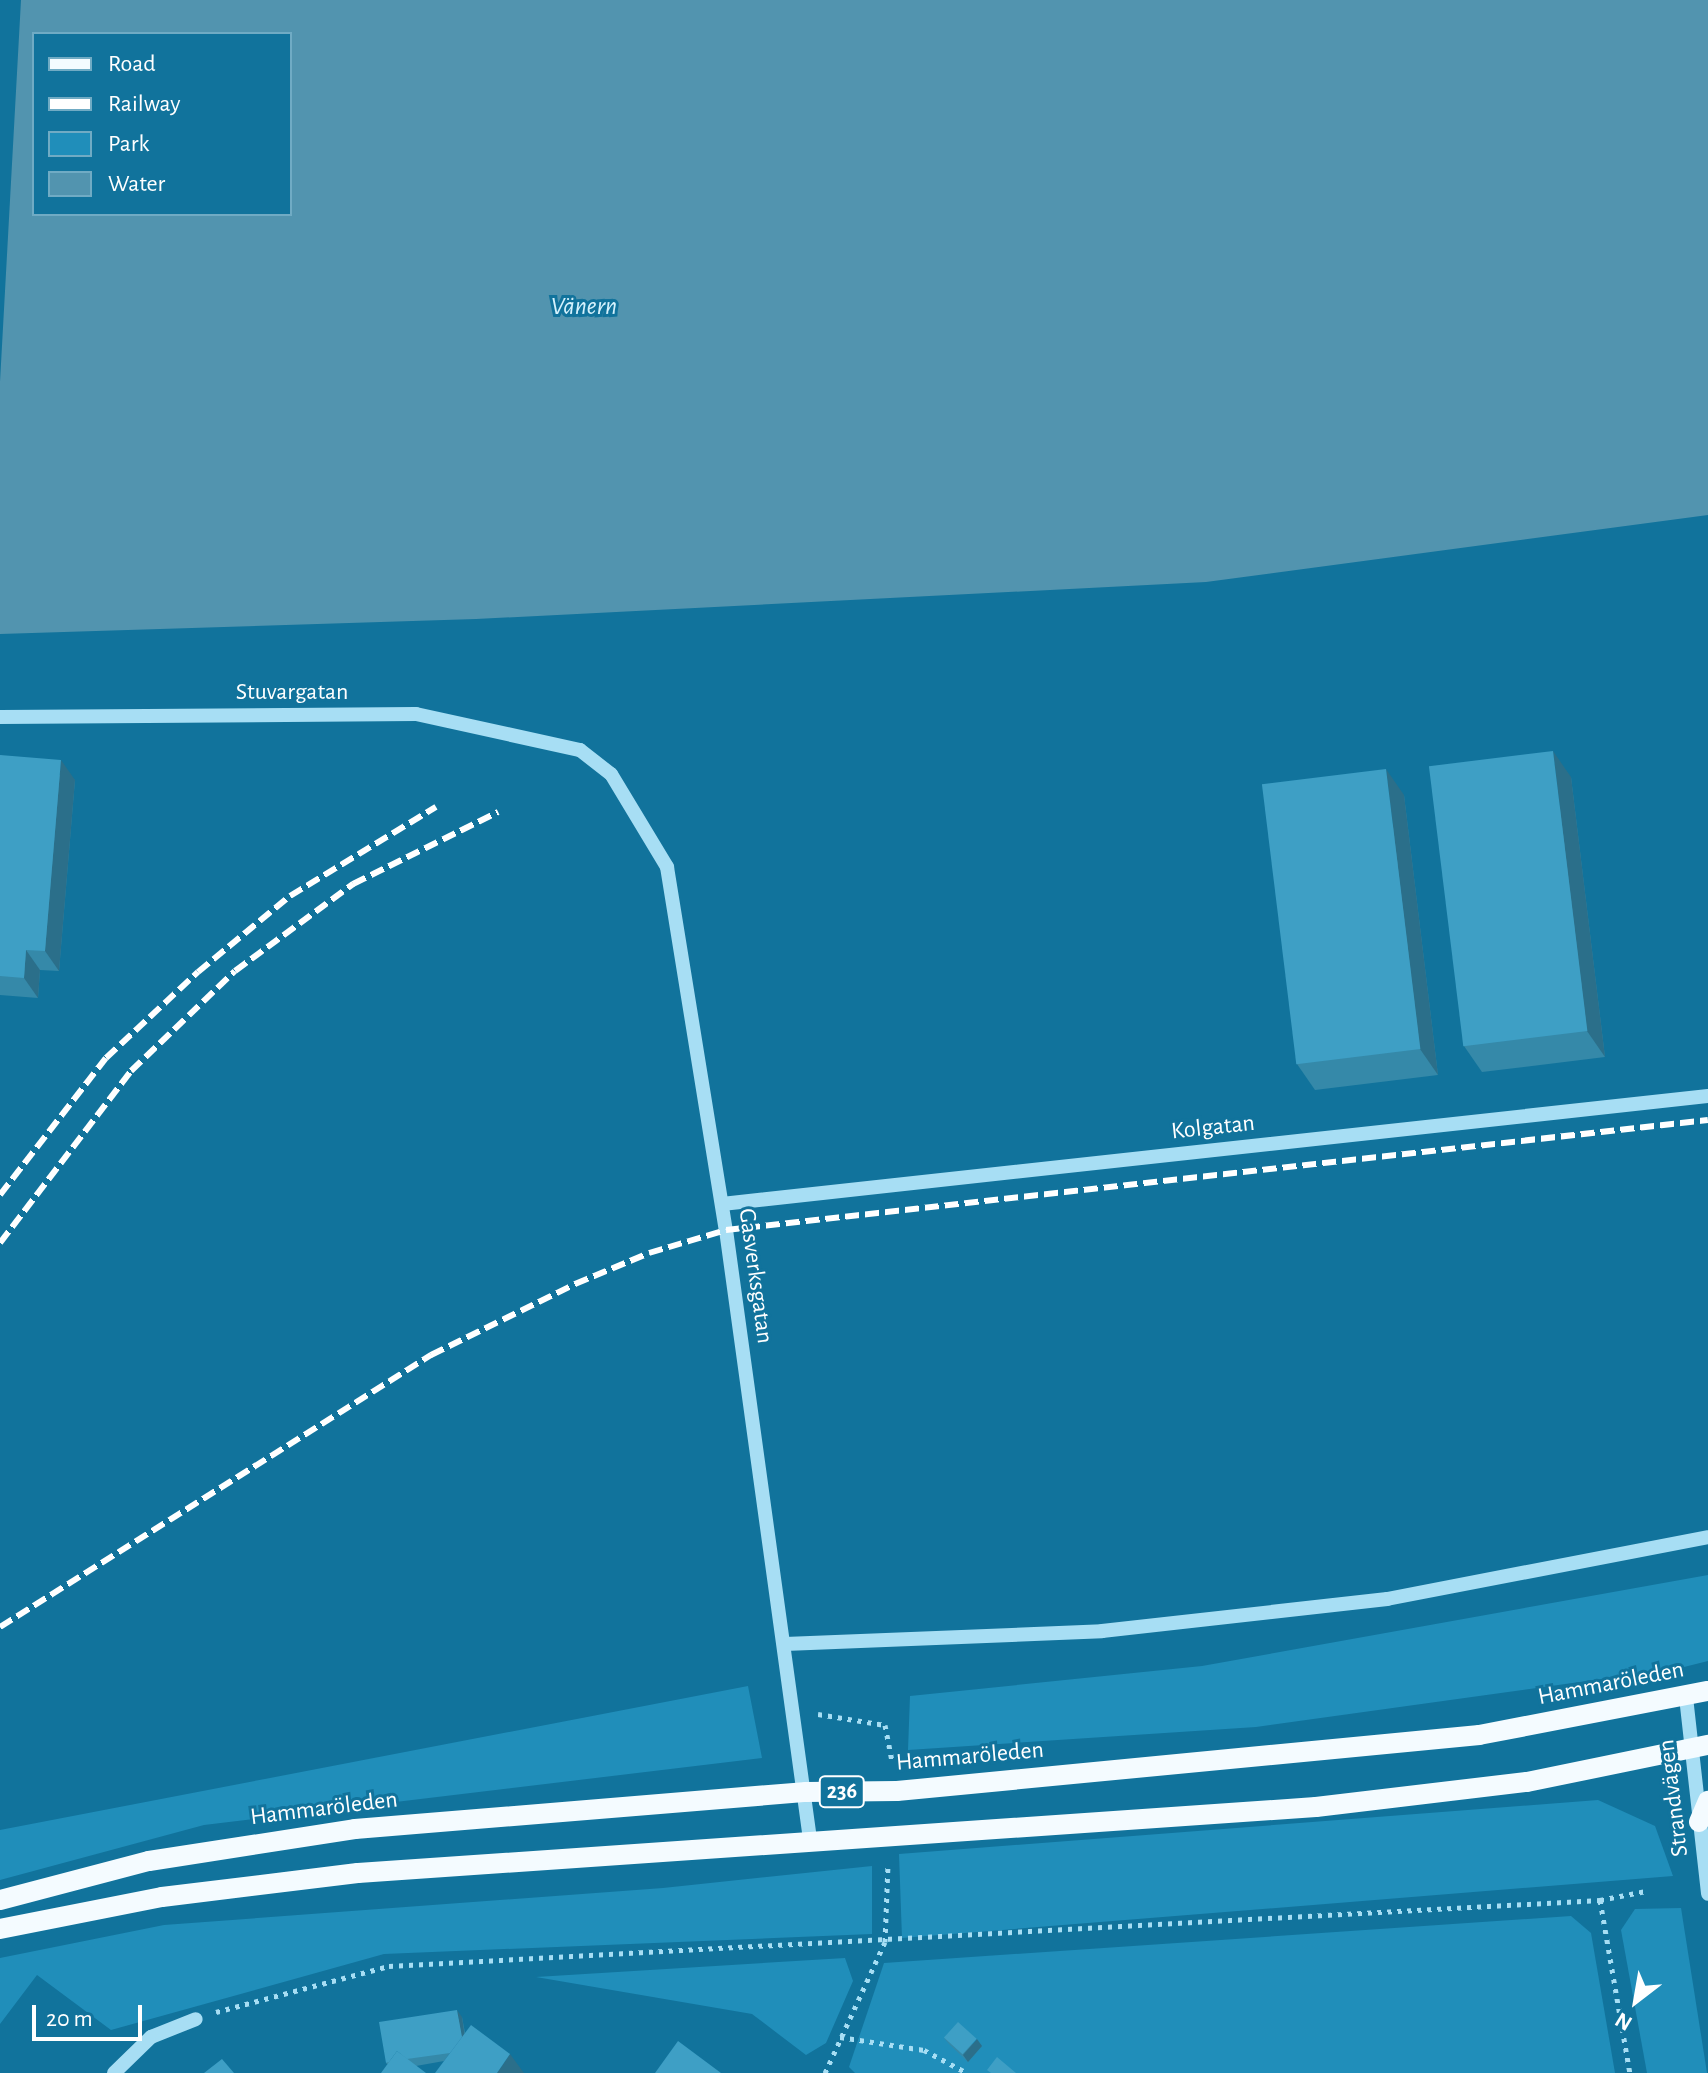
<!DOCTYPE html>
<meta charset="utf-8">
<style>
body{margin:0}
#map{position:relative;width:1708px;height:2073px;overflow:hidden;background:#11739c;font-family:"Alegreya Sans",sans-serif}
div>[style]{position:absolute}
.green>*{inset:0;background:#208eba}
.water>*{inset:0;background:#5294af}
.path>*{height:5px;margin-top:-2.5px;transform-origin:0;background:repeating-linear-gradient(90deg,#a7def4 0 4px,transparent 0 10px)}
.minor>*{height:14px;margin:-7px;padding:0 7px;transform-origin:7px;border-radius:7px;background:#a7def4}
.major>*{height:20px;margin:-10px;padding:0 10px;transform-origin:10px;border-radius:10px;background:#f4fbff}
.rail>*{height:6px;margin-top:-3px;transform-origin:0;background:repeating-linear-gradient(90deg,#fff 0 14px,transparent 0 20px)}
.wall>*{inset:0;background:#3589a9}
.shaded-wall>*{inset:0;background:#2b6f8a}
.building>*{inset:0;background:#3e9fc5;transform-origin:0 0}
span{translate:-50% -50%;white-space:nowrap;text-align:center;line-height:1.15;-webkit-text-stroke:6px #11739c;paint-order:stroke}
.shield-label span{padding:2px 6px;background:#11739c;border:2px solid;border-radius:6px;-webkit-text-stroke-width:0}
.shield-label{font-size:22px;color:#fff;font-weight:700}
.street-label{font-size:24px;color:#fff}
.water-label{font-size:26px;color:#d5f2fd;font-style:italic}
.legend{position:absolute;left:32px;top:32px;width:260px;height:184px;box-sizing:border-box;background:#11739c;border:2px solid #70abc4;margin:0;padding:10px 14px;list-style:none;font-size:24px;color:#fff}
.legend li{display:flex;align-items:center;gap:16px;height:40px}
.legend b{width:40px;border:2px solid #70abc4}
.north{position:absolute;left:1596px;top:1961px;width:80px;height:80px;-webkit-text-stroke:6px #11739c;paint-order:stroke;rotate:211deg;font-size:22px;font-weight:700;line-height:32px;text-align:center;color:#fff}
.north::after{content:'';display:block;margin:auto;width:28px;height:36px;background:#fff;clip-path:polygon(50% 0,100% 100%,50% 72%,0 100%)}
.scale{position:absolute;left:32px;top:2005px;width:110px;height:36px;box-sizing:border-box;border:4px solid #fff;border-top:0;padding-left:10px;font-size:24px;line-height:28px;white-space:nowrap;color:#fff;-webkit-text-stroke:6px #11739c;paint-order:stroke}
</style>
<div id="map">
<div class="green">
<div style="clip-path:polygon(1708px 1575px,1708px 1661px,1680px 1668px,1256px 1727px,908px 1750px,910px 1696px,1202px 1666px)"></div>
<div style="clip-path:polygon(748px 1686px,762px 1758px,204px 1825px,0 1880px,0 1830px)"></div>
<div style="clip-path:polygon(1598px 1800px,1655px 1826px,1673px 1876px,902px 1938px,899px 1854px)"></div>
<div style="clip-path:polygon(872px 1866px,872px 1934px,384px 1954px,111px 2030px,37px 1975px,0 2024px,0 1958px,164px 1925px,663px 1888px)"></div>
<div style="clip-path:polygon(1681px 1908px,1707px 2073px,1647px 2073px,1621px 1930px,1635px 1909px)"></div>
<div style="clip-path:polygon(1571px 1916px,1591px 1933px,1615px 2073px,855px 2073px,849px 2067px,884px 1963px)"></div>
<div style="clip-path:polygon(845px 1958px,853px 1981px,826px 2043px,806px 2055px,752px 2014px,536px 1977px)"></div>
</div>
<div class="water">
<div style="clip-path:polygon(evenodd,21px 0,1708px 0,1708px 515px,1206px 582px,476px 619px,0 634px,0 382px,21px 0,34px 34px,290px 34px,290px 214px,34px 214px,34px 34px)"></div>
</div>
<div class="path">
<div style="left:818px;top:1714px;width:68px;rotate:9.3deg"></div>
<div style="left:885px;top:1725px;width:38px;rotate:79deg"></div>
<div style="left:1600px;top:1900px;width:176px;rotate:80.2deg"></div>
<div style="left:216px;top:2012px;width:179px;rotate:-14.9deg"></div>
<div style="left:389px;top:1966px;width:1213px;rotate:-3.12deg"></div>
<div style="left:1600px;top:1900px;width:47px;rotate:-11.1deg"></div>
<div style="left:840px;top:2037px;width:85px;rotate:8.8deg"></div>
<div style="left:924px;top:2050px;width:49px;rotate:28.1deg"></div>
<div style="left:825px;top:2073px;width:144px;rotate:-65.4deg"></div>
<div style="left:885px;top:1942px;width:79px;rotate:-87.8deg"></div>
</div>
<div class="minor">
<div style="left:0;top:717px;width:416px;rotate:-0.4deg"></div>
<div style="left:416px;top:714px;width:168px;rotate:12.4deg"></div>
<div style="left:580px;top:750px;width:39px;rotate:38deg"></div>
<div style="left:611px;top:774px;width:109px;rotate:58.9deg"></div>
<div style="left:667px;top:867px;width:368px;rotate:80.8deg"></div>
<div style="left:726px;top:1230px;width:615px;rotate:82.15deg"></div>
<div style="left:722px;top:1204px;width:992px;rotate:-6.25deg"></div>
<div style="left:785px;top:1644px;width:317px;rotate:-2.3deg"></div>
<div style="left:1102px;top:1631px;width:287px;rotate:-6.4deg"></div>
<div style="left:1387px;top:1599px;width:327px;rotate:-10.9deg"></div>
<div style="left:1686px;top:1697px;width:198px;rotate:83.6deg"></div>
<div style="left:114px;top:2073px;width:52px;rotate:-44.2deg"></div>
<div style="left:151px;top:2037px;width:48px;rotate:-21.8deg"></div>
</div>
<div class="major">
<div style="left:1699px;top:1822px;width:23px;rotate:-67deg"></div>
<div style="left:0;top:1900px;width:154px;rotate:-14.7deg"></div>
<div style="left:149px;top:1861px;width:208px;rotate:-8.8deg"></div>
<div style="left:355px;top:1829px;width:453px;rotate:-4.7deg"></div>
<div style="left:806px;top:1792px;width:91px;rotate:-0.6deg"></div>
<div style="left:897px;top:1791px;width:585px;rotate:-5.5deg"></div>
<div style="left:1479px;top:1735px;width:233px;rotate:-10.9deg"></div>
<div style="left:0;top:1929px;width:165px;rotate:-11.2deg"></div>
<div style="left:162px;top:1897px;width:197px;rotate:-7deg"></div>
<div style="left:358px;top:1873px;width:960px;rotate:-3.94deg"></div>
<div style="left:1316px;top:1807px;width:212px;rotate:-6.8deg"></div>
<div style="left:1527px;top:1782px;width:185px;rotate:-11.6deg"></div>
</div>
<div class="rail">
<div style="left:0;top:1195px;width:173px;rotate:-52.3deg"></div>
<div style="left:106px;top:1058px;width:126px;rotate:-43.1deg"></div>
<div style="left:198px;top:972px;width:119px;rotate:-39.6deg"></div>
<div style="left:290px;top:896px;width:171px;rotate:-31.4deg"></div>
<div style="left:0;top:1243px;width:216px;rotate:-52.7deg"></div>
<div style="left:131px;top:1071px;width:144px;rotate:-43.9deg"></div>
<div style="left:235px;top:971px;width:147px;rotate:-36.4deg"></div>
<div style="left:353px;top:884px;width:162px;rotate:-26.4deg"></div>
<div style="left:0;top:1627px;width:510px;rotate:-32.26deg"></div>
<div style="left:431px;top:1355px;width:161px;rotate:-26.2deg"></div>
<div style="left:575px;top:1284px;width:80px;rotate:-22.7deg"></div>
<div style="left:649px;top:1253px;width:80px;rotate:-16.6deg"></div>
<div style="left:726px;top:1230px;width:988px;rotate:-6.39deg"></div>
</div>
<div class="wall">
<div style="clip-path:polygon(0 755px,75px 780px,59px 971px,40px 970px,38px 998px,0 995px)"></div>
<div style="clip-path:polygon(1571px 777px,1605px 1057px,1482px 1072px,1464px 1046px)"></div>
<div style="clip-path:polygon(1404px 795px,1438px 1075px,1315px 1090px,1297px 1064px)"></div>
<div style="clip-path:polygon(462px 2017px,465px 2033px,444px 2061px,416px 2066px,387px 2064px,386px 2063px)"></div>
<div style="clip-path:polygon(944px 2038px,982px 2046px,968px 2062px,949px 2044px)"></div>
</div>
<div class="shaded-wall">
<div style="clip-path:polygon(1553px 751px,1571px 777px,1605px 1057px,1587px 1031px)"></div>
<div style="clip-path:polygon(61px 760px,75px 780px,59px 971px,45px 951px)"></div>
<div style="clip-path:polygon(1386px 769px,1404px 795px,1438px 1075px,1420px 1049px)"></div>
<div style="clip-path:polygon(26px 950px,40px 970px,38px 998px,24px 978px)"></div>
<div style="clip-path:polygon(457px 2010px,462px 2017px,468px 2058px,464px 2051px)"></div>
<div style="clip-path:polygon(977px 2039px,982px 2046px,968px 2062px,963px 2055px)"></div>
<div style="clip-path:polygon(510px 2054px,524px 2073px,497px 2073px)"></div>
</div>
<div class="building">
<div style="left:1553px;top:751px;width:282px;height:125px;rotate:83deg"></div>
<div style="clip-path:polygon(0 755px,61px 760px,45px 951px,26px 950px,24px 978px,0 976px)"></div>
<div style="left:1386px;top:769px;width:282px;height:125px;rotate:83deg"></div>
<div style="clip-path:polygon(457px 2010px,462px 2037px,450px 2053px,407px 2059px,397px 2051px,389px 2062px,386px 2063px,379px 2022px)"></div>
<div style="left:958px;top:2022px;width:25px;height:21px;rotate:42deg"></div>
<div style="clip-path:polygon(471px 2025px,510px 2054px,497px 2073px,435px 2073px)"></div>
<div style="clip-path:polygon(678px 2041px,721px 2073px,655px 2073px)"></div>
<div style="clip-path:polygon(397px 2051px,426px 2073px,381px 2073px)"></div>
<div style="clip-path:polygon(997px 2057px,1016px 2073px,991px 2073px,987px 2070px)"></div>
<div style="clip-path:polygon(222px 2059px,234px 2073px,204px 2073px)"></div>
</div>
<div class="shield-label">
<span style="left:842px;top:1792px">236</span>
</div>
<div class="street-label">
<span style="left:292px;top:693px">Stuvargatan</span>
<span style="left:1213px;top:1128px;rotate:-6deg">Kolgatan</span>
<span style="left:755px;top:1276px;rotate:82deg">Gasverksgatan</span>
<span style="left:1611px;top:1684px;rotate:-11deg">Hammaröleden</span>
<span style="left:970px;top:1757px;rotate:-5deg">Hammaröleden</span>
<span style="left:1674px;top:1798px;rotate:-97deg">Strandvägen</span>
<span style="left:324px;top:1809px;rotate:-7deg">Hammaröleden</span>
</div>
<div class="water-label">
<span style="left:584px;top:307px">Vänern</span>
</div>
<ul class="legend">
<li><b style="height:10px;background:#f4fbff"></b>Road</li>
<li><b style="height:10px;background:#fff"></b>Railway</li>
<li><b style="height:22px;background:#208eba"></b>Park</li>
<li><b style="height:22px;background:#5294af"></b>Water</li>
</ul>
<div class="north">N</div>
<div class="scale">20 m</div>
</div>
